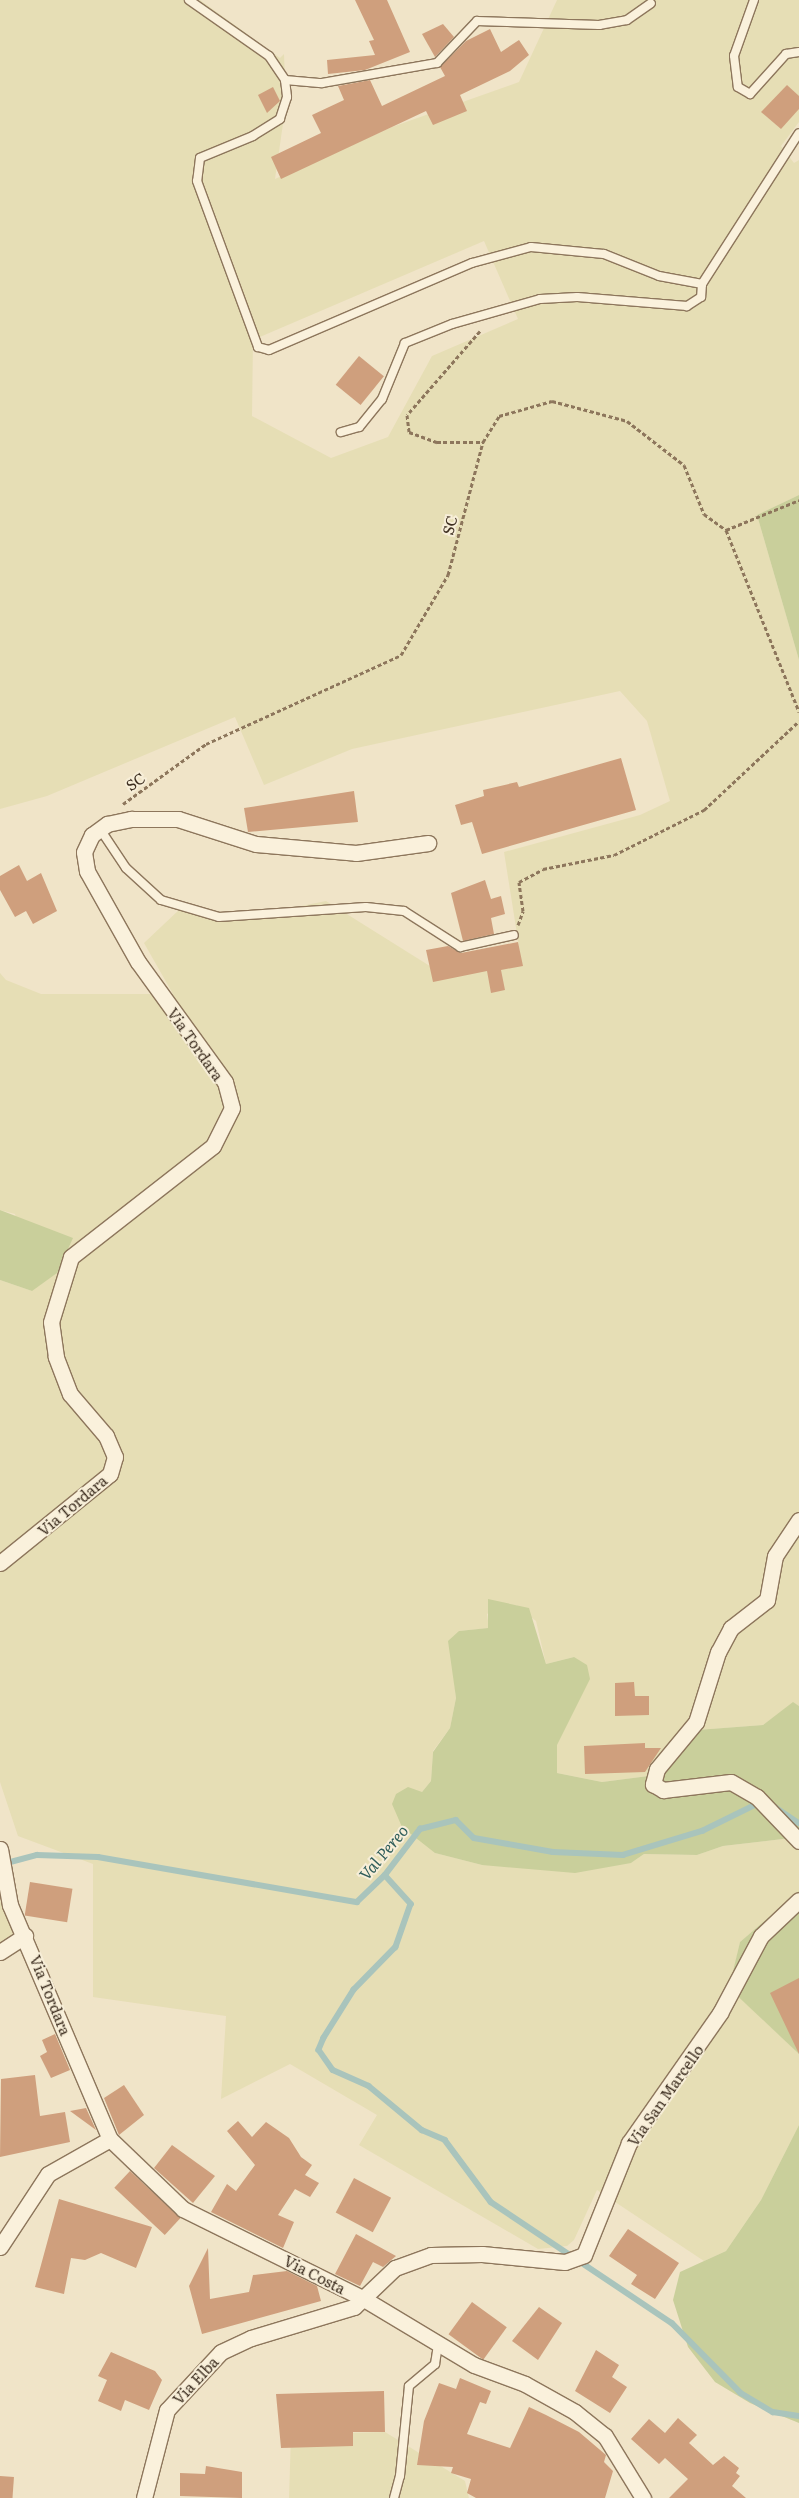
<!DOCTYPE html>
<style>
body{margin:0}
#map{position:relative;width:799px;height:2498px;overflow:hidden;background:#f0e4c8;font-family:Literata,serif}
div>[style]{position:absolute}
.farmland>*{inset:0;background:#e6deb5}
.green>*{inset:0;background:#c9cf9b}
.stream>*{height:5.5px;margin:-2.75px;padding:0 2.75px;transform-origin:2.75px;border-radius:2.75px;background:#a9c4bc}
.building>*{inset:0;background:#cf9f7d;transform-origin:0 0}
.path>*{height:3px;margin-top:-1.5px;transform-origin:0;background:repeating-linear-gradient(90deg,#8d765c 0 4px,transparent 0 6.5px)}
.roads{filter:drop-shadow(1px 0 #8d765c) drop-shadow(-1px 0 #8d765c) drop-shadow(0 1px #8d765c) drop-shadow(0 -1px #8d765c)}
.service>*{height:8px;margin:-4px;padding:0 4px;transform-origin:4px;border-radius:4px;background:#faf1dc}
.minor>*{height:15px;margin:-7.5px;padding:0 7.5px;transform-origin:7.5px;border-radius:7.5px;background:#faf1dc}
span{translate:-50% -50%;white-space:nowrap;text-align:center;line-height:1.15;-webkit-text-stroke:4px #f7eed8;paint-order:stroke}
.street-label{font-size:15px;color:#3d2e20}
.water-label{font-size:16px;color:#2f5d5a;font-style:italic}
</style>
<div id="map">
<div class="farmland">
<div style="clip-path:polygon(evenodd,0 0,200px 0,280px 58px,284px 54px,286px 103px,275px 179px,392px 127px,519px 82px,557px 0,799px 0,799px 122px,781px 146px,794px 163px,799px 160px,799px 495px,757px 515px,799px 660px,799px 1706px,793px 1703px,763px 1725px,684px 1731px,671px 1746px,664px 1774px,602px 1782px,557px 1773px,554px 1759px,574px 1657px,546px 1664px,536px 1621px,516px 1605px,501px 1606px,487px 1614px,489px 1628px,459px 1631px,453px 1670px,456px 1698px,450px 1728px,433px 1751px,431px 1781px,422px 1792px,435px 1853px,482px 1865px,631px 1863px,644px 1854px,697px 1855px,723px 1846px,791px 1838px,799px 1843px,799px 1891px,740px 1942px,730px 1988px,799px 2054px,799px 2125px,761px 2200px,726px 2251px,704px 2261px,597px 2190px,574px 2240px,567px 2246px,538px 2249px,359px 2145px,377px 2115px,290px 2064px,221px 2099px,226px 2016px,93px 1997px,93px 1864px,18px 1836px,0 1782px,0 1280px,32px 1291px,15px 1214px,0 1210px,0 973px,6px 980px,41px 994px,173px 994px,144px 943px,180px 909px,199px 913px,277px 911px,326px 901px,433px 968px,520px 953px,504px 852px,640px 815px,670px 801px,647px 721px,620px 691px,352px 749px,264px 785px,235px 717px,47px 796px,0 809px,0 0,484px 241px,518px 319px,432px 356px,388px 437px,331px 458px,252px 416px,253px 340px,484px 241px)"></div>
<div style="clip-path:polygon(0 1900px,16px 1937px,0 1950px)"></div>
<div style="clip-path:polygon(385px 2432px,465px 2481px,469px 2498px,289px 2498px,291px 2434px)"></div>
</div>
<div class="green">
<div style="clip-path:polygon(799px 495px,799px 660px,757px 515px)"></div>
<div style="clip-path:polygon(0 1210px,73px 1238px,57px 1273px,32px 1291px,0 1280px)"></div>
<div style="clip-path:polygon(488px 1599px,529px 1608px,546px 1664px,574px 1657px,587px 1665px,590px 1679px,557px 1745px,557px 1773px,602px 1782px,664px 1774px,671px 1746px,684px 1731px,763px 1725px,793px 1702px,799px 1706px,799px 1843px,791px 1838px,723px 1846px,697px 1855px,644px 1854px,631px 1863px,575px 1873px,482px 1865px,435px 1853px,402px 1827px,392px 1804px,396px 1794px,408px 1787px,422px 1792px,431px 1781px,433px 1752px,450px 1728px,456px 1698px,448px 1641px,459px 1631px,488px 1628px)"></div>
<div style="clip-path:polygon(799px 1891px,799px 2054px,729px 1988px,740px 1942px)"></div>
<div style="clip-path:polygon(799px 2125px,799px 2423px,750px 2403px,715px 2382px,688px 2347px,673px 2300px,680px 2272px,726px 2251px,761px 2200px)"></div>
</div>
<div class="stream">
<div style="left:772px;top:1805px;width:32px;rotate:34deg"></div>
<div style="left:3px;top:1864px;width:35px;rotate:-15deg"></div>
<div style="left:37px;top:1855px;width:61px;rotate:1.9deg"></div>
<div style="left:98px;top:1857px;width:263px;rotate:9.9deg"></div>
<div style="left:357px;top:1902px;width:39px;rotate:-44deg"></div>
<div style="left:385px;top:1875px;width:58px;rotate:-52.7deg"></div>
<div style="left:420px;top:1829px;width:37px;rotate:-14deg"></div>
<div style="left:456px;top:1820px;width:25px;rotate:45deg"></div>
<div style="left:474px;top:1838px;width:80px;rotate:10deg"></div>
<div style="left:553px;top:1852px;width:70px;rotate:2.5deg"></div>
<div style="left:623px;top:1855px;width:83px;rotate:-16.9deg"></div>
<div style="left:702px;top:1831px;width:66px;rotate:-26.2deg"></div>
<div style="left:385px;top:1875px;width:39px;rotate:48deg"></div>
<div style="left:411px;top:1904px;width:46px;rotate:109.2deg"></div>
<div style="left:396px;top:1947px;width:60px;rotate:134.3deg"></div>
<div style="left:354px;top:1990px;width:57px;rotate:122deg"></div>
<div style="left:324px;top:2038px;width:13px;rotate:113deg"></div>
<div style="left:319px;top:2050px;width:24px;rotate:55deg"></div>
<div style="left:333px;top:2070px;width:39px;rotate:24deg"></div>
<div style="left:369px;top:2086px;width:69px;rotate:39.7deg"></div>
<div style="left:422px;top:2130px;width:25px;rotate:23deg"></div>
<div style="left:445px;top:2140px;width:77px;rotate:53.4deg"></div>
<div style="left:491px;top:2202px;width:218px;rotate:33.8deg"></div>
<div style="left:672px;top:2323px;width:98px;rotate:45.4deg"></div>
<div style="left:741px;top:2393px;width:37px;rotate:31deg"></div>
<div style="left:773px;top:2412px;width:26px;rotate:9deg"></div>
</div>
<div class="building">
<div style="clip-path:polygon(355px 0,387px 0,410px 52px,365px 70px,328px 74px,327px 60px,375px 55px,369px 41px,374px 40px)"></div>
<div style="clip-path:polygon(443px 24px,454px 37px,435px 57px,422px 34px)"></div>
<div style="clip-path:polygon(490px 29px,501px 52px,519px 40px,529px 55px,510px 71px,460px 95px,467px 111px,433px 125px,426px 111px,281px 179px,271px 157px,321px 133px,312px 115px,344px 100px,338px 86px,370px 80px,382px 106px,445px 76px,440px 67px,466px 41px)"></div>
<div style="clip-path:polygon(787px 85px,799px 96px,799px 109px,781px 129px,761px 112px)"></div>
<div style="clip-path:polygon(273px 87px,280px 101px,267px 113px,258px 95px)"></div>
<div style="left:359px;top:356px;width:32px;height:37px;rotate:39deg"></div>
<div style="clip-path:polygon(621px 758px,636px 810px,482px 854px,472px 822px,461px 825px,455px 805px,484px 796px,483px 790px,517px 782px,519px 787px)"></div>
<div style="clip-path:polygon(354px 791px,358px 822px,248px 832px,244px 808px)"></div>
<div style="clip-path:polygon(19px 865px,27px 881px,41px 873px,57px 911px,33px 924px,26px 911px,15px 917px,0 890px,0 876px)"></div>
<div style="clip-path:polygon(485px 880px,491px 899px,501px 896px,505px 914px,491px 918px,494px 934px,463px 941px,451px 893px)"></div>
<div style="clip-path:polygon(518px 942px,523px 966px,501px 970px,505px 990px,491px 993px,487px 971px,433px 982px,426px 950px,448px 946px,461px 953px)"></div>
<div style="clip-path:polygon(634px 1682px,635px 1696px,649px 1696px,649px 1715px,615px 1716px,615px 1683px)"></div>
<div style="clip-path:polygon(645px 1743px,645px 1748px,661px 1748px,645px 1772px,585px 1774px,584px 1746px)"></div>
<div style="left:30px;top:1882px;width:43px;height:34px;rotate:9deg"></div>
<div style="clip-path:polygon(799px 1978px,799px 2054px,770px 1993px)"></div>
<div style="clip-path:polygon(55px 2034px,70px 2070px,51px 2078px,40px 2056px,47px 2052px,42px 2040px)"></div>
<div style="clip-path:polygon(35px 2075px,40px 2116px,65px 2112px,70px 2142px,0 2157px,1px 2079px)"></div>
<div style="clip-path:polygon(124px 2085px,144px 2115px,119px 2135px,104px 2098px)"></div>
<div style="clip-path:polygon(86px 2108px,96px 2130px,70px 2111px)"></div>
<div style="clip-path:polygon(238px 2121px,252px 2137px,266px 2122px,289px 2138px,301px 2157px,312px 2165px,305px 2175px,319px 2183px,310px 2197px,295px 2189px,278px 2215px,294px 2222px,283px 2248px,211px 2212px,227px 2184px,236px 2191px,255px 2165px,227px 2131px)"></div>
<div style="clip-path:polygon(172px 2145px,215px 2176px,193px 2203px,154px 2168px)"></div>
<div style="left:130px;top:2171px;width:69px;height:23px;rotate:43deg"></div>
<div style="left:354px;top:2178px;width:42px;height:39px;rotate:28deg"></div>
<div style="clip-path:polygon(59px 2199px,152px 2227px,136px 2268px,101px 2253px,85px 2260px,71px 2258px,64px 2294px,35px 2287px)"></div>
<div style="clip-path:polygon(628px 2229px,679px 2263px,655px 2299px,631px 2284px,637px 2275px,609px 2256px)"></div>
<div style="clip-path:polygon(356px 2234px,396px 2256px,383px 2267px,373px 2262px,360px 2286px,335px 2274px)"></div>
<div style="clip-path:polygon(208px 2248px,210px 2299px,249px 2292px,253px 2275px,287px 2271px,317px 2286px,321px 2301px,202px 2334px,189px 2286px)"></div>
<div style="left:472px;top:2302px;width:43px;height:40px;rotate:36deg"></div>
<div style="clip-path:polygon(539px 2307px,562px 2323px,538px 2360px,512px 2341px)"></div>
<div style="clip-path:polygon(596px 2350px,619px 2365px,612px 2377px,627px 2387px,610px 2413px,575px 2391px)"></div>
<div style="clip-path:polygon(111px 2352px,155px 2371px,162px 2380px,149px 2410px,125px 2400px,121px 2411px,98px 2401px,107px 2380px,98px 2376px)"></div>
<div style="clip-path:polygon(460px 2378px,491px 2391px,486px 2404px,480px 2402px,467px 2434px,510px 2448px,529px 2407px,546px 2415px,579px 2432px,606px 2455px,604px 2462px,613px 2471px,605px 2498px,476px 2498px,467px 2493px,471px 2479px,451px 2473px,453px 2467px,417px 2465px,424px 2421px,439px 2383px,456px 2389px)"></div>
<div style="clip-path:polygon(384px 2391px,385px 2432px,353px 2432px,353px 2446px,281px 2448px,276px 2394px)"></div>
<div style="clip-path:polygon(678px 2418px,697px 2435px,689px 2443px,713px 2465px,724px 2456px,739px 2468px,736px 2473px,740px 2476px,732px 2486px,746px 2498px,669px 2498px,688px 2479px,665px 2458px,659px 2464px,631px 2439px,649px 2419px,665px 2433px)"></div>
<div style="clip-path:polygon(206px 2466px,242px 2472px,242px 2498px,180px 2496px,180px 2473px,205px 2474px)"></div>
<div style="left:0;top:2476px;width:14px;height:22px;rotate:4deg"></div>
</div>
<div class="path">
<div style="left:480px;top:331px;width:111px;rotate:131deg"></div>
<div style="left:407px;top:415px;width:17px;rotate:83deg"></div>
<div style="left:409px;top:432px;width:30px;rotate:20deg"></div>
<div style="left:437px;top:442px;width:46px"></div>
<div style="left:726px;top:530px;width:196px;rotate:68.1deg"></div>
<div style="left:123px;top:804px;width:102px;rotate:-35.9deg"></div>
<div style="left:206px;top:744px;width:214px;rotate:-24.5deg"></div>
<div style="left:401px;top:655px;width:93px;rotate:-59.6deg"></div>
<div style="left:448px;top:575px;width:138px;rotate:-75.3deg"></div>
<div style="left:483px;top:442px;width:31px;rotate:-58deg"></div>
<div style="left:499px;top:416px;width:55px;rotate:-15.8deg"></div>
<div style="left:552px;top:401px;width:78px;rotate:14.9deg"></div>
<div style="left:627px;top:421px;width:72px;rotate:37.7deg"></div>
<div style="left:684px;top:465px;width:53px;rotate:67.8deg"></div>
<div style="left:704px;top:514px;width:27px;rotate:36deg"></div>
<div style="left:726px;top:530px;width:79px;rotate:-22.3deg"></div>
<div style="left:518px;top:925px;width:15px;rotate:-70deg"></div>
<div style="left:523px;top:911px;width:29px;rotate:-98deg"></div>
<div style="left:519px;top:882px;width:27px;rotate:-28deg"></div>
<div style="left:543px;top:869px;width:72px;rotate:-11.2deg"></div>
<div style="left:614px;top:855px;width:101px;rotate:-26.6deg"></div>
<div style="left:704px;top:810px;width:130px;rotate:-43.1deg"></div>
</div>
<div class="roads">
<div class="service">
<div style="left:189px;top:0;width:98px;rotate:35deg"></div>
<div style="left:269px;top:56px;width:29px;rotate:56deg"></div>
<div style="left:285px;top:80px;width:17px;rotate:83deg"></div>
<div style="left:287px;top:97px;width:23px;rotate:108deg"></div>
<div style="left:280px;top:119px;width:32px;rotate:148deg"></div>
<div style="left:253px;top:136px;width:57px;rotate:157.5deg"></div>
<div style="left:200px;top:158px;width:23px;rotate:97deg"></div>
<div style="left:197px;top:181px;width:177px;rotate:69.8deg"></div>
<div style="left:258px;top:347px;width:11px;rotate:15deg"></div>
<div style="left:269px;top:350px;width:221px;rotate:-23.2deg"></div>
<div style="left:472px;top:263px;width:61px;rotate:-15.2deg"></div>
<div style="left:531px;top:247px;width:73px;rotate:5.5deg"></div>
<div style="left:604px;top:254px;width:59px;rotate:21.8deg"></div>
<div style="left:659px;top:276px;width:44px;rotate:10.5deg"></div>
<div style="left:702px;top:284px;width:13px;rotate:94deg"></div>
<div style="left:701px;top:297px;width:17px;rotate:147deg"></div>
<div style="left:687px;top:306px;width:110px;rotate:-175.3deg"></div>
<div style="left:577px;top:297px;width:37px;rotate:177deg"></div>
<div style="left:540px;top:299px;width:91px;rotate:164.1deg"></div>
<div style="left:452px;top:324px;width:51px;rotate:158deg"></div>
<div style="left:405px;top:343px;width:61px;rotate:112.3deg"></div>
<div style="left:382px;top:399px;width:36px;rotate:129deg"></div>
<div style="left:359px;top:427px;width:19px;rotate:164deg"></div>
<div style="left:754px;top:0;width:59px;rotate:109.7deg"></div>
<div style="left:734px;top:56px;width:31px;rotate:83deg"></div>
<div style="left:738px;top:87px;width:14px;rotate:30deg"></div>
<div style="left:750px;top:94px;width:54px;rotate:-48deg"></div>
<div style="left:786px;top:54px;width:13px;rotate:-9deg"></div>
<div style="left:285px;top:80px;width:37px;rotate:5deg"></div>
<div style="left:322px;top:83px;width:117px;rotate:-9.9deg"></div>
<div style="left:437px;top:63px;width:58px;rotate:-46.4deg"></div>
<div style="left:477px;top:21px;width:122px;rotate:1.9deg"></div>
<div style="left:599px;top:25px;width:28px;rotate:-10deg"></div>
<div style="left:627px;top:20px;width:29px;rotate:-35deg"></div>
<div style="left:702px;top:284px;width:179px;rotate:-57.3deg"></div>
<div style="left:100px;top:829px;width:47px;rotate:56.3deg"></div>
<div style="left:126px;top:868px;width:47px;rotate:42.4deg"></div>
<div style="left:161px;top:900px;width:60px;rotate:16.3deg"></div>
<div style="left:219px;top:917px;width:147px;rotate:-3.9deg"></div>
<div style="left:366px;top:907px;width:38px;rotate:6deg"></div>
<div style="left:404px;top:911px;width:67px;rotate:32.7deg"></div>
<div style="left:460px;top:947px;width:55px;rotate:-12.5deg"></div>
<div style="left:394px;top:2498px;width:23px;rotate:-75deg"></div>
<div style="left:400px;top:2476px;width:90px;rotate:-84.3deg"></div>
<div style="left:409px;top:2386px;width:34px;rotate:-40deg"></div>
<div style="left:435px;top:2364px;width:19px;rotate:-81deg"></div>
</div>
<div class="minor">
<div style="left:799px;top:1520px;width:43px;rotate:123.7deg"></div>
<div style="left:775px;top:1556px;width:45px;rotate:100.3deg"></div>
<div style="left:767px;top:1600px;width:46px;rotate:142.1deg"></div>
<div style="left:731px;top:1628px;width:27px;rotate:118deg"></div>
<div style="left:718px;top:1652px;width:73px;rotate:107.4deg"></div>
<div style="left:696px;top:1722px;width:61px;rotate:129.7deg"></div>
<div style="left:657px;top:1769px;width:16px;rotate:105deg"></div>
<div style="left:653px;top:1784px;width:12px;rotate:31deg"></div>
<div style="left:663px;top:1790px;width:68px;rotate:-6.7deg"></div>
<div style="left:731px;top:1782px;width:30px;rotate:30deg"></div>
<div style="left:757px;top:1797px;width:61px;rotate:46.3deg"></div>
<div style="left:0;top:1563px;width:141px;rotate:-39deg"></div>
<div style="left:110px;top:1474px;width:18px;rotate:-74deg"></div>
<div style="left:115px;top:1457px;width:23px;rotate:-113deg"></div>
<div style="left:106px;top:1436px;width:55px;rotate:-130.6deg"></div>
<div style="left:70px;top:1394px;width:40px;rotate:-111deg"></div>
<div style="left:56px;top:1357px;width:35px;rotate:-98deg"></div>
<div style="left:51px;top:1322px;width:68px;rotate:-72.9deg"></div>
<div style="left:71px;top:1257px;width:180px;rotate:-38deg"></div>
<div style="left:213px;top:1146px;width:42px;rotate:-63.4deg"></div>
<div style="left:232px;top:1108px;width:27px;rotate:-105deg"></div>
<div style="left:225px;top:1082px;width:148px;rotate:-125.9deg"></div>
<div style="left:138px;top:962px;width:104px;rotate:-119.3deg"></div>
<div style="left:87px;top:871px;width:19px;rotate:-99deg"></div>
<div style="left:84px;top:852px;width:19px;rotate:-65deg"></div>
<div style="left:92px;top:835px;width:19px;rotate:-36deg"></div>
<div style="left:107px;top:824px;width:25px;rotate:-12deg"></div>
<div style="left:131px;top:819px;width:47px"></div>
<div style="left:178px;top:819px;width:82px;rotate:17.8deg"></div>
<div style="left:256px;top:844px;width:100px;rotate:5.1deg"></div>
<div style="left:356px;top:853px;width:73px;rotate:-7.9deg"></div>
<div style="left:0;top:1849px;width:57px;rotate:79.9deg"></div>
<div style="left:10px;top:1905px;width:254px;rotate:66.9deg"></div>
<div style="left:0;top:1952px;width:30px;rotate:-33deg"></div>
<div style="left:0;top:2247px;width:87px;rotate:-56.7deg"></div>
<div style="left:48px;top:2174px;width:71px;rotate:-29.4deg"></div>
<div style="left:110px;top:2139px;width:101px;rotate:43.8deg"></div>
<div style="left:183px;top:2209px;width:202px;rotate:26.4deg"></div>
<div style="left:364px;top:2299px;width:128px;rotate:31deg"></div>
<div style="left:474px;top:2365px;width:54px;rotate:20.4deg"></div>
<div style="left:525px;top:2384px;width:57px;rotate:29.2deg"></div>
<div style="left:575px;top:2412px;width:38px;rotate:39deg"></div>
<div style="left:605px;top:2436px;width:73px;rotate:58.5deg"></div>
<div style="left:144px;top:2498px;width:91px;rotate:-75.4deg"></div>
<div style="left:167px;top:2410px;width:79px;rotate:-47deg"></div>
<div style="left:221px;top:2352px;width:33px;rotate:-25deg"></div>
<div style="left:251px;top:2338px;width:108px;rotate:-16.8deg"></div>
<div style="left:354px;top:2307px;width:57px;rotate:-43.6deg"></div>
<div style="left:395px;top:2268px;width:38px;rotate:-20deg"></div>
<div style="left:431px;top:2255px;width:51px;rotate:-1.1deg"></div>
<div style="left:482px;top:2254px;width:83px;rotate:5.5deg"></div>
<div style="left:565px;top:2262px;width:20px;rotate:-20deg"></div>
<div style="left:584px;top:2255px;width:121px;rotate:-68.1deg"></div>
<div style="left:629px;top:2143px;width:159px;rotate:-55deg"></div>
<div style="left:720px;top:2013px;width:87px;rotate:-62deg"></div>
<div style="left:761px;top:1936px;width:52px;rotate:-43.5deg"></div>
</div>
</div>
<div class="street-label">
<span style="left:449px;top:525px;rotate:-75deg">SC</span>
<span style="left:135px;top:781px;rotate:-35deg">SC</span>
<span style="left:196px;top:1044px;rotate:55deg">Via Tordara</span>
<span style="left:72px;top:1505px;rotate:-40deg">Via Tordara</span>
<span style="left:51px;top:1995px;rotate:68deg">Via Tordara</span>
<span style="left:665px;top:2095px;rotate:-55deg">Via San Marcello</span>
<span style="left:315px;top:2274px;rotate:27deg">Via Costa</span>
<span style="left:195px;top:2380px;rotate:-47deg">Via Elba</span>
</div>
<div class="water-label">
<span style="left:383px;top:1852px;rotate:-50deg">Val Pereo</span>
</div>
</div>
